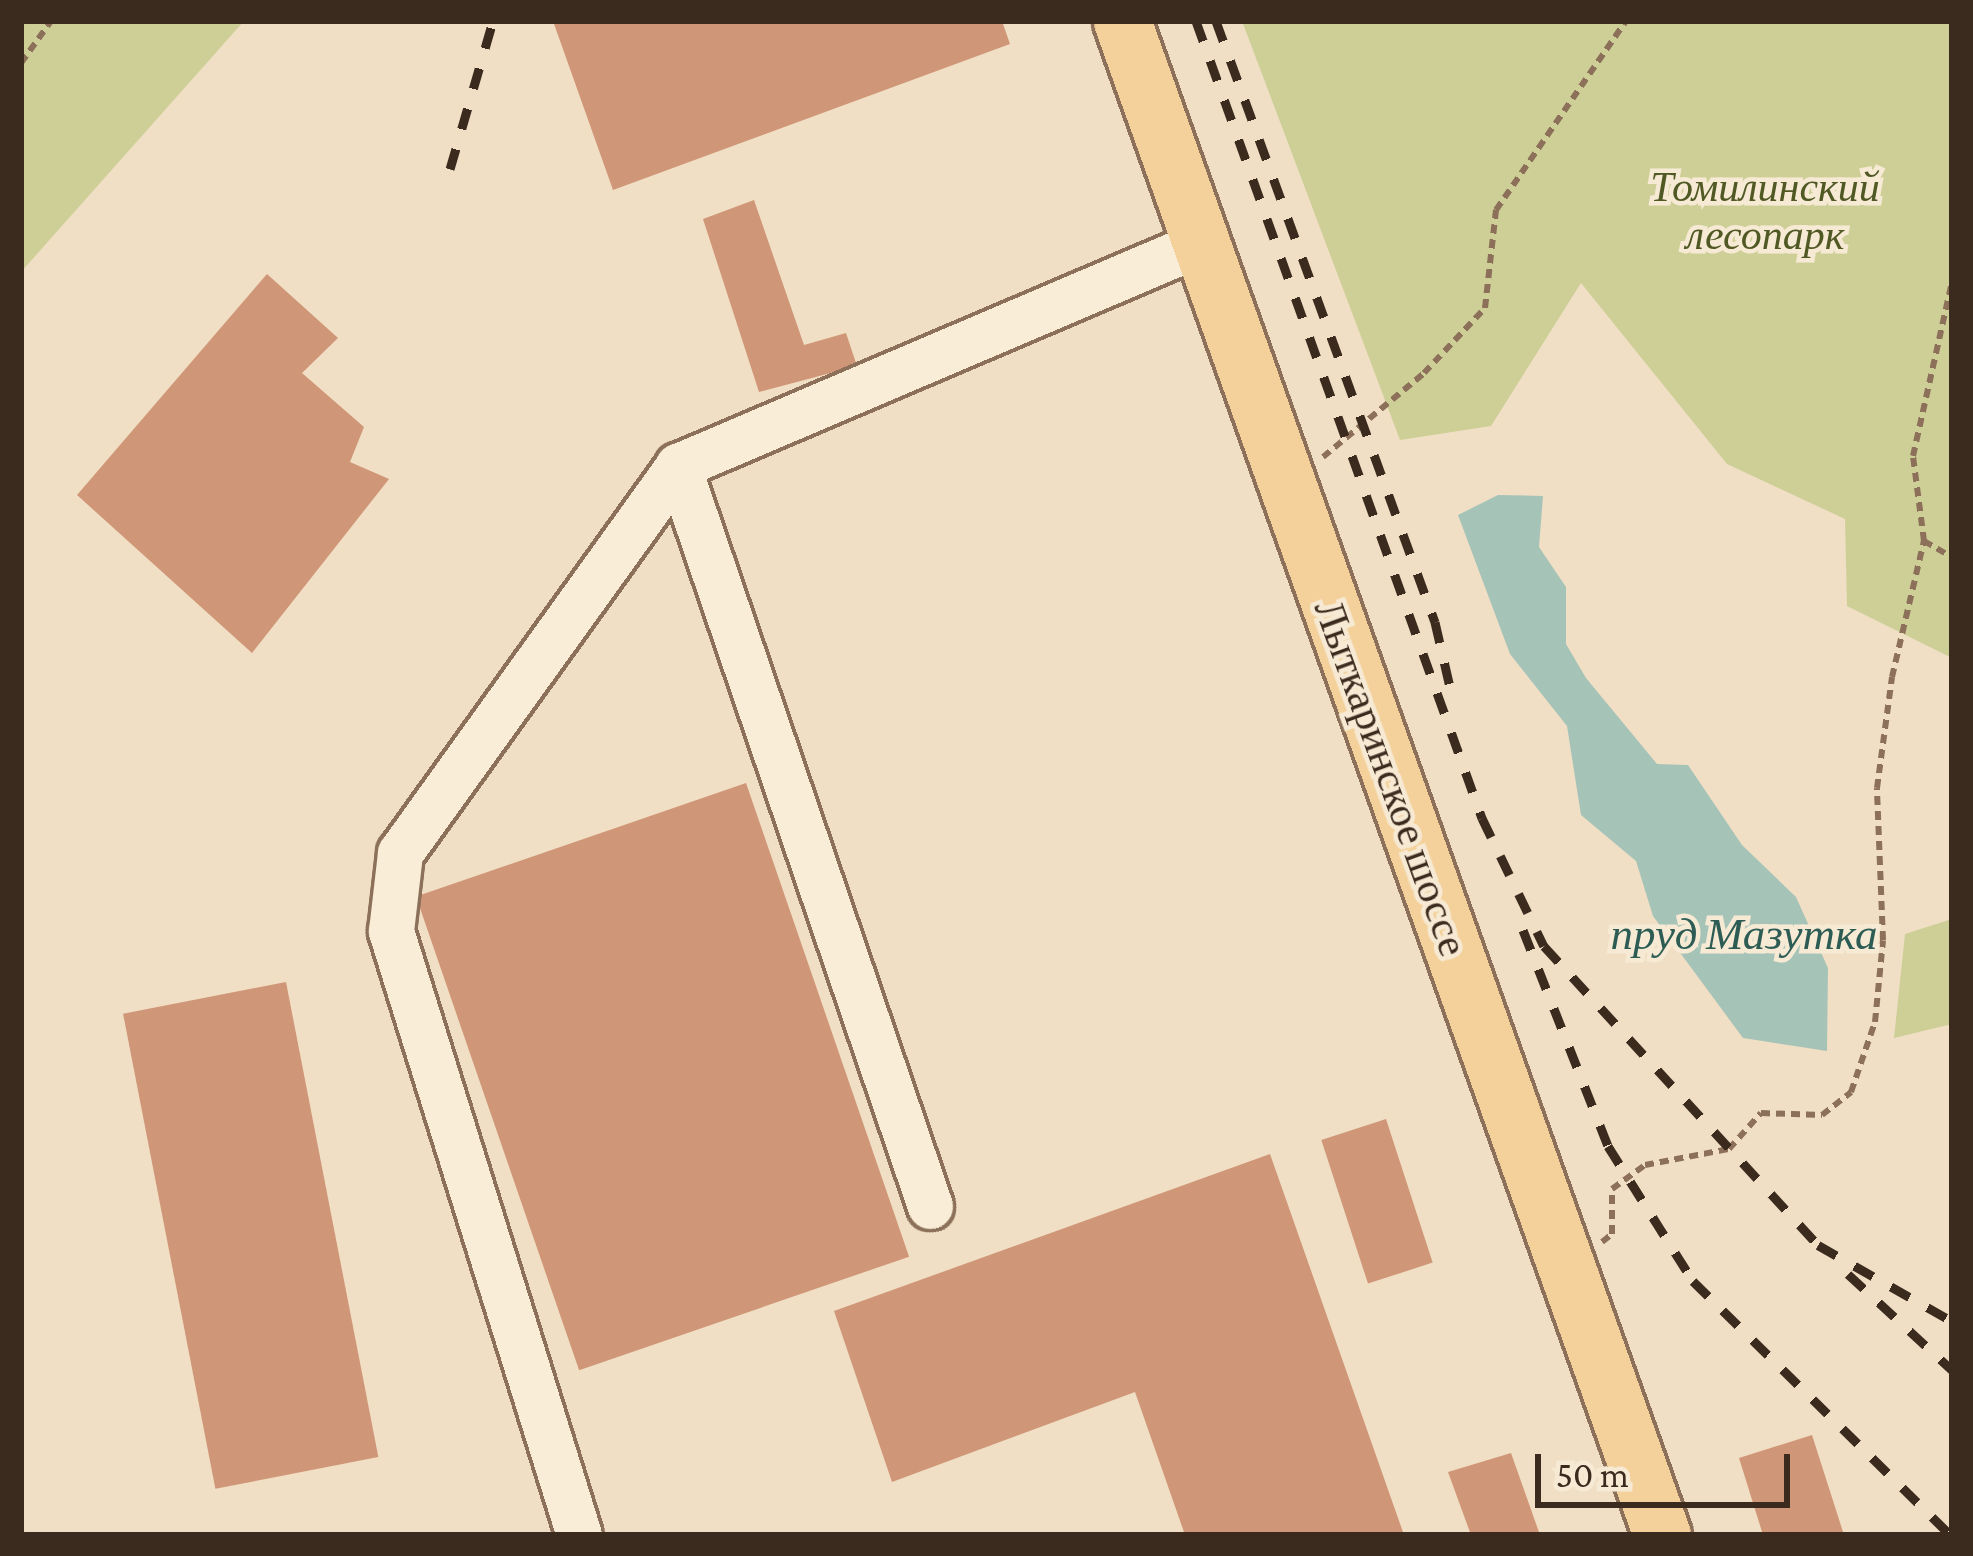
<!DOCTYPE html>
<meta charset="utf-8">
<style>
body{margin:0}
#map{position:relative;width:1973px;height:1556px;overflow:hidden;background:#f0dfc4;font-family:"Crimson Pro",serif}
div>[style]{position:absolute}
.green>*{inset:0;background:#cdcf97}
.water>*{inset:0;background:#a6c3b8}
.building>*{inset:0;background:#d09678;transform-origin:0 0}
.path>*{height:6px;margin-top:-3px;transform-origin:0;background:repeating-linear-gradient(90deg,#8c7059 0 9px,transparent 0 15px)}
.roads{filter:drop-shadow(3px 0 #8c7059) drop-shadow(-3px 0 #8c7059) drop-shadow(0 3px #8c7059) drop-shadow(0 -3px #8c7059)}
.minor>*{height:45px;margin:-22.5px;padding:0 22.5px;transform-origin:22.5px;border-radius:22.5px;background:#faedd8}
.major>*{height:57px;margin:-28.5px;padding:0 28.5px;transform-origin:28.5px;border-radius:28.5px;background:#f4d19b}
.rail>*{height:9px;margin-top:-4.5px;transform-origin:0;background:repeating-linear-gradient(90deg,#3b2a1e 0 21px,transparent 0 42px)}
span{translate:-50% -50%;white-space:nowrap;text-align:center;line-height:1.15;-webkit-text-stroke:9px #f7ead4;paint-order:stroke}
.park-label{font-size:42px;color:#505924;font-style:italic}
.street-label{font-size:42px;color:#3b2a1e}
.water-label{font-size:45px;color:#2d5c55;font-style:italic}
.frame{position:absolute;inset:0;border:24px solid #3b2a1e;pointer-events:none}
.scale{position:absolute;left:1535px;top:1454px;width:255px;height:54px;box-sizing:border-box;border:6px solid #3b2a1e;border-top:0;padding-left:15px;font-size:36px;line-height:42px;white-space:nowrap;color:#3b2a1e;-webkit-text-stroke:9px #f7ead4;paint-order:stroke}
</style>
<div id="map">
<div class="green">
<div style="clip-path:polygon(21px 21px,244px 21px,21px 272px)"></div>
<div style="clip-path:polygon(1242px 21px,1952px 21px,1952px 658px,1847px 606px,1845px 519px,1727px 464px,1581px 283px,1491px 426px,1400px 440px)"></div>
<div style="clip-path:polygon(1952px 919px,1952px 1024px,1894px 1038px,1905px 934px)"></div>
</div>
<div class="water">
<div style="clip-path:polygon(1498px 495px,1543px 496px,1539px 547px,1566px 587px,1566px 644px,1586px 678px,1657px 764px,1688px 765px,1742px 845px,1796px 897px,1828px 968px,1827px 1051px,1743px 1038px,1653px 916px,1636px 861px,1581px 815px,1567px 726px,1510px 654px,1458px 515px)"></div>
</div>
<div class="building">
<div style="clip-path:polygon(553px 21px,1002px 21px,1010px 44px,613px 190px)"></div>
<div style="clip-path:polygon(754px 200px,804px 345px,846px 333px,857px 366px,759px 392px,703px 219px)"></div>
<div style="clip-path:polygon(267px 274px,338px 338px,302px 373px,364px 427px,350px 462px,389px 479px,252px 653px,77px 495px)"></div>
<div style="left:746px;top:783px;width:501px;height:349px;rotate:71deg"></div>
<div style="left:286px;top:982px;width:484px;height:166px;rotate:79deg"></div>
<div style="left:1386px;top:1119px;width:151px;height:68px;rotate:72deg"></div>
<div style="clip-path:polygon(1270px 1154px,1404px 1535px,1185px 1535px,1135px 1392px,892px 1482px,834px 1311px)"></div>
<div style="clip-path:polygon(1812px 1435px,1844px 1535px,1763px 1535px,1739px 1458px)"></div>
<div style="clip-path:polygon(1511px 1453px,1540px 1535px,1471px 1535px,1448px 1472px)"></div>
</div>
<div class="path">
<div style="left:21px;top:63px;width:52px;rotate:-54.5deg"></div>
<div style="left:1323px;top:457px;width:131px;rotate:-39.7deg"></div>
<div style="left:1424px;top:373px;width:89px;rotate:-46.8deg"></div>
<div style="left:1485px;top:308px;width:99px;rotate:-83.6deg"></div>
<div style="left:1496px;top:210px;width:229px;rotate:-55.5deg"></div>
<div style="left:1924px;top:541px;width:32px;rotate:30deg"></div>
<div style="left:1602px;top:1242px;width:13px;rotate:-39deg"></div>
<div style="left:1612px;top:1234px;width:45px;rotate:-90deg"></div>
<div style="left:1612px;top:1189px;width:41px;rotate:-36deg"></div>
<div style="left:1645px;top:1165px;width:86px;rotate:-10.8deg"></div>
<div style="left:1729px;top:1149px;width:48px;rotate:-48.4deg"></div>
<div style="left:1761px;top:1113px;width:61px;rotate:1.9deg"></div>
<div style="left:1822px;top:1115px;width:37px;rotate:-38deg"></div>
<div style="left:1851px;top:1092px;width:74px;rotate:-71.1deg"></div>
<div style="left:1875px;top:1022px;width:82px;rotate:-84.4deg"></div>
<div style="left:1883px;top:940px;width:152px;rotate:-92.3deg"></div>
<div style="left:1877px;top:788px;width:112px;rotate:-82.3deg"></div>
<div style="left:1892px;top:677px;width:140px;rotate:-76.8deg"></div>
<div style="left:1924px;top:541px;width:86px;rotate:-97.4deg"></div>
<div style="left:1913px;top:456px;width:179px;rotate:-77.4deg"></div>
</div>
<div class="roads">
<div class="minor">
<div style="left:930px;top:1206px;width:782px;rotate:-108.81deg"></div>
<div style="left:678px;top:466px;width:569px;rotate:-23.09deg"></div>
<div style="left:579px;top:1535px;width:633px;rotate:-107.29deg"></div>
<div style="left:391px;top:931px;width:79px;rotate:-83.4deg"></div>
<div style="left:400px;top:853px;width:477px;rotate:-54.3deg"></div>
</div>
<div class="major">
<div style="left:1122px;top:21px;width:1607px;rotate:70.37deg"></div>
</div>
</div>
<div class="rail">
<div style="left:1196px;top:21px;width:847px;rotate:70.26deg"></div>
<div style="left:1482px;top:818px;width:142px;rotate:64.2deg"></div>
<div style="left:1544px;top:946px;width:406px;rotate:47.5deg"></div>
<div style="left:1818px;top:1245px;width:154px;rotate:29.6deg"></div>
<div style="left:1216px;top:21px;width:640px;rotate:69.98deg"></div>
<div style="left:1435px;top:622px;width:80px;rotate:77deg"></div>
<div style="left:450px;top:169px;width:154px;rotate:-73.8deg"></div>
<div style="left:1523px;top:930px;width:232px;rotate:68.5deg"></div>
<div style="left:1608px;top:1146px;width:160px;rotate:57.8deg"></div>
<div style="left:1693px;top:1281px;width:362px;rotate:44.6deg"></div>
<div style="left:1848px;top:1274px;width:142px;rotate:42.7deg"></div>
</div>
<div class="park-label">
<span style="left:1765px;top:211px">Томилинский<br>лесопарк</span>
</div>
<div class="street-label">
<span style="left:1391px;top:778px;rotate:70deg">Лыткаринское шоссе</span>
</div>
<div class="water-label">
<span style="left:1744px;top:935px">пруд Мазутка</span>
</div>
<div class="frame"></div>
<div class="scale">50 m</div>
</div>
